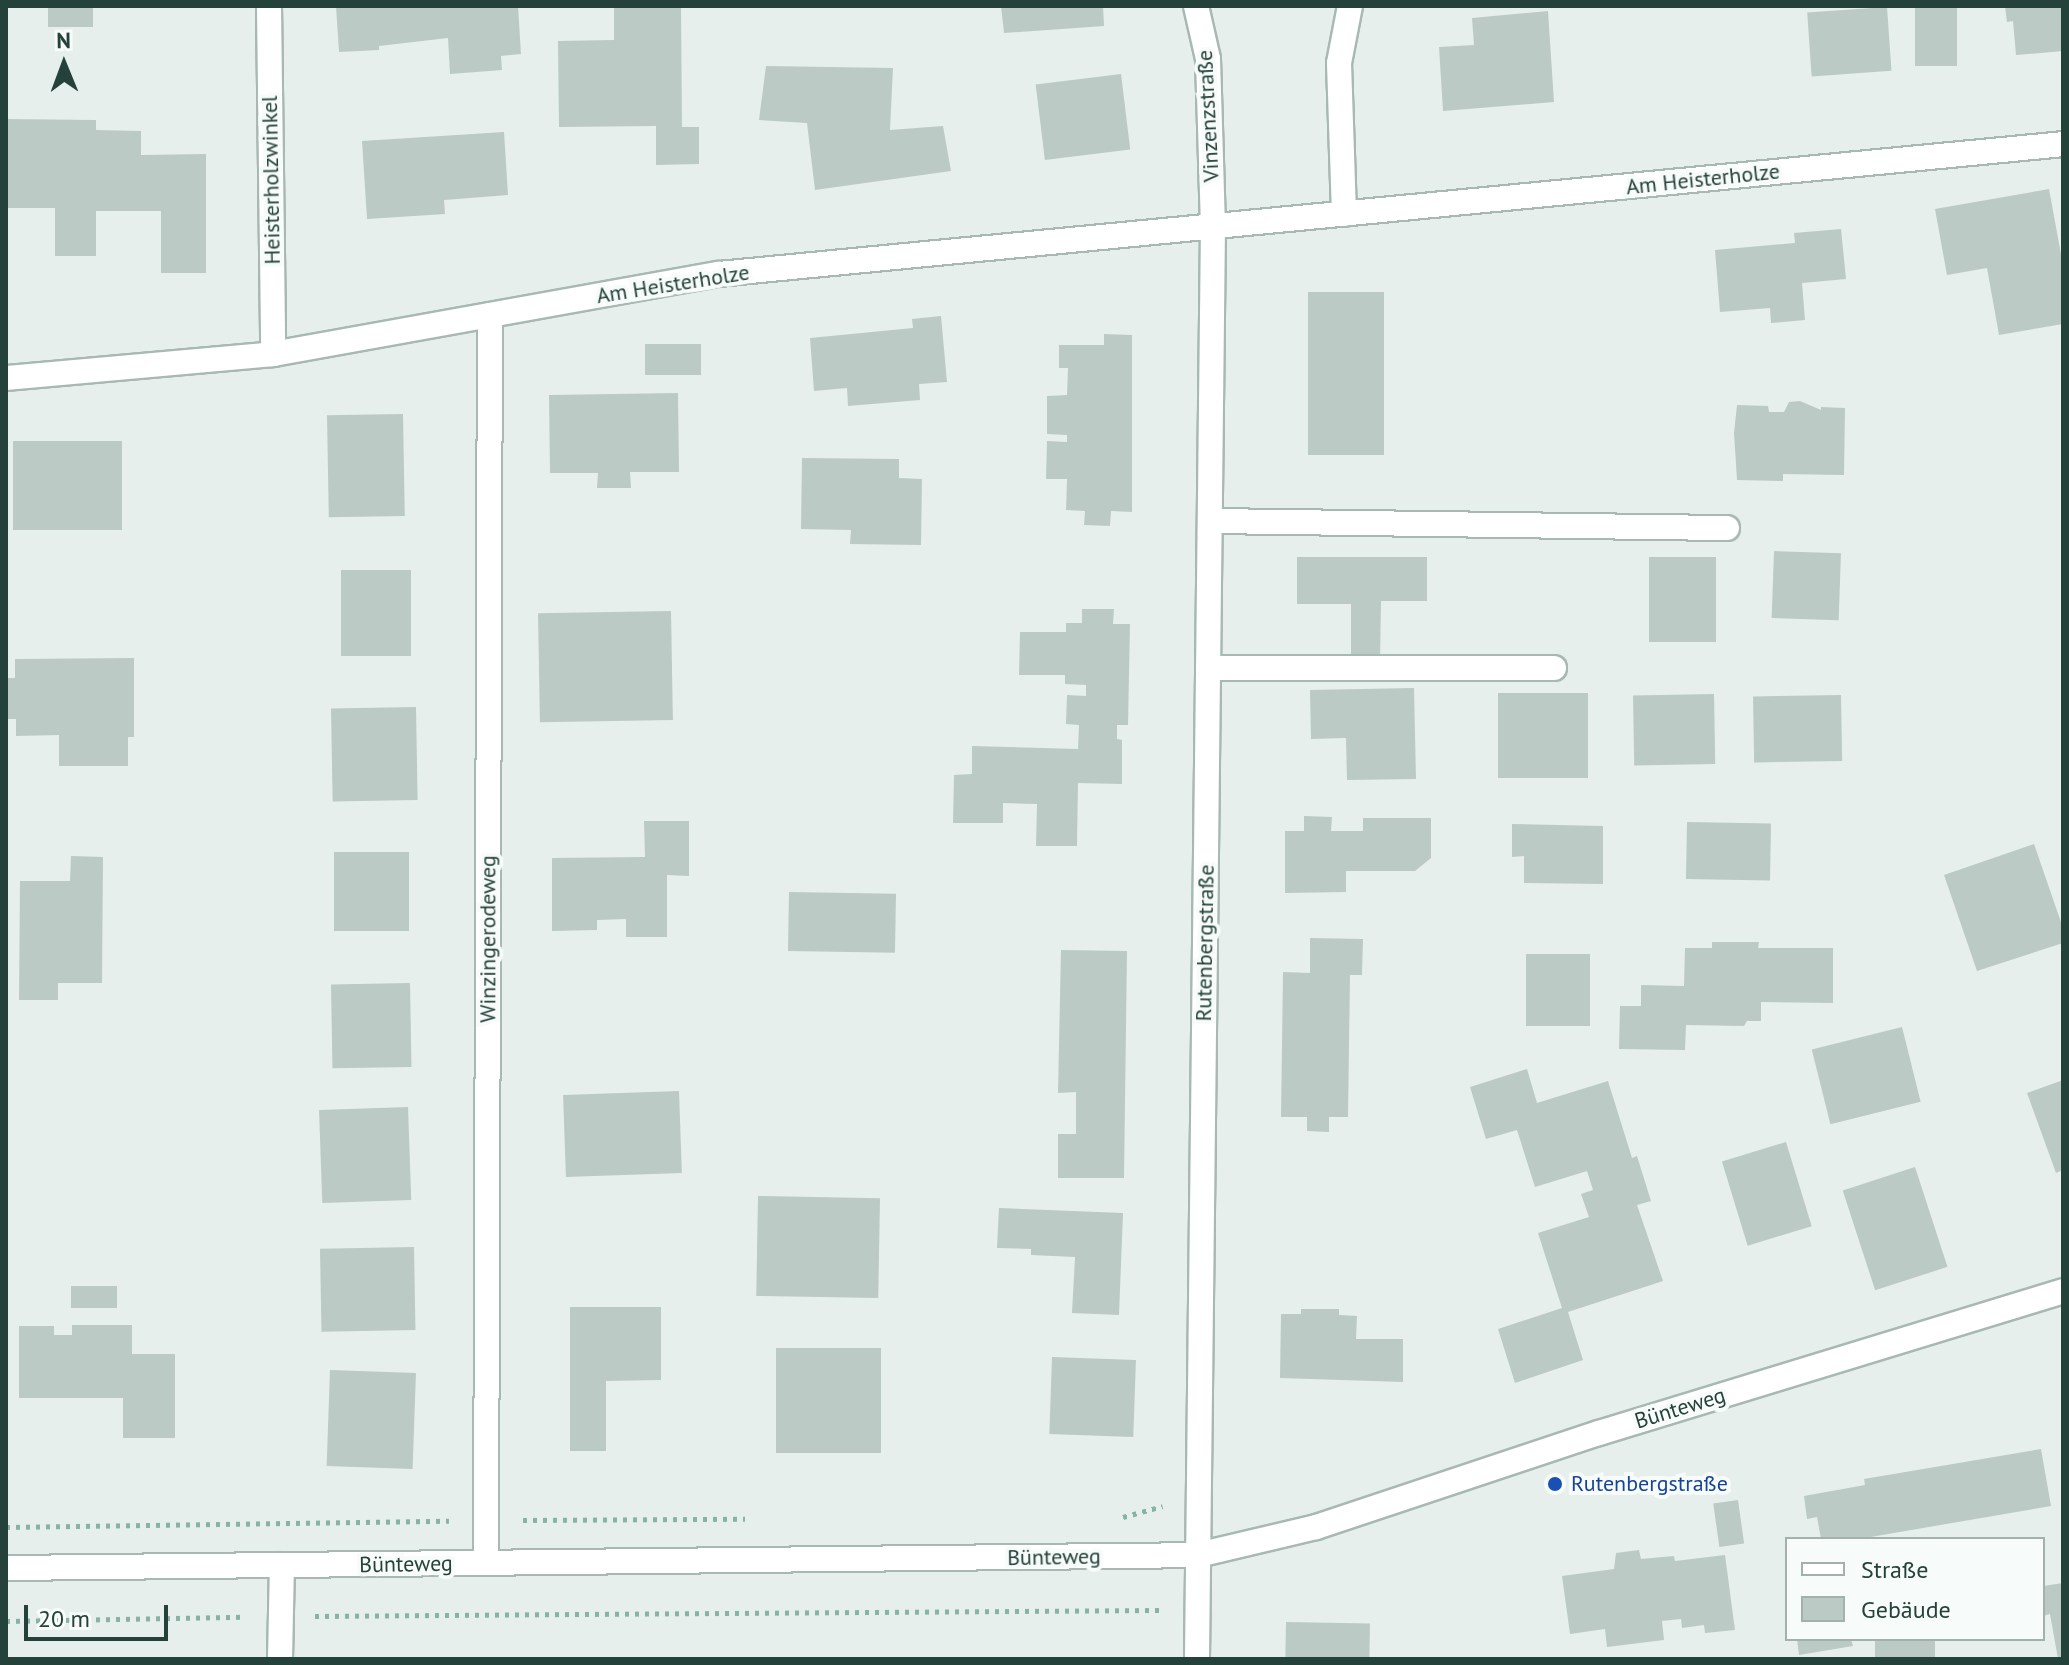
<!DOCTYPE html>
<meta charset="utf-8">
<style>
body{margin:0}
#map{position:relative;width:2069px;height:1665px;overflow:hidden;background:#e6efeb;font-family:"PT Sans",sans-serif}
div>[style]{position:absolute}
.building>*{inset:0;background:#bbcac4;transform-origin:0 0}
.path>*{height:5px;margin-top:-2.5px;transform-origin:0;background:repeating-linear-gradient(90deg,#86b3a5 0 4px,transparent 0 10px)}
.roads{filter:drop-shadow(2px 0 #a8b8b2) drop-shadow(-2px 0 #a8b8b2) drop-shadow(0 2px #a8b8b2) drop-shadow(0 -2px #a8b8b2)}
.service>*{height:24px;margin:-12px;padding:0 12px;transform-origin:12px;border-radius:12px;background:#fff}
.minor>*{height:24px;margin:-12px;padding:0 12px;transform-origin:12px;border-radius:12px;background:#fff}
.dots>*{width:22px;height:22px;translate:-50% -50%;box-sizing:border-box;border:4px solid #f7fbf9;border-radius:50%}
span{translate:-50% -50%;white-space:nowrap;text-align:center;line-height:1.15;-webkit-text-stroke:8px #f7fbf9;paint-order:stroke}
.street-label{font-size:22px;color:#24423a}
.transit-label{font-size:22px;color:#164399}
.left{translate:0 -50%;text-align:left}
.frame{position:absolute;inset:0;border:8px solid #24423a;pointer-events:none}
.legend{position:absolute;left:1785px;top:1537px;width:260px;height:104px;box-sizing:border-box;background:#f7fbf9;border:2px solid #a3b1ad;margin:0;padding:10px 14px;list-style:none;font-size:24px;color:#24423a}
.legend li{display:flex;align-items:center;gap:16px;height:40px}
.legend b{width:40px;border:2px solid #a3b1ad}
.north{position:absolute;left:24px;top:24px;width:80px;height:80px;-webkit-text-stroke:6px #f7fbf9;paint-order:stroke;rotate:359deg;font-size:22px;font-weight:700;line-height:32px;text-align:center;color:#24423a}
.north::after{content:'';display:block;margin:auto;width:28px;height:36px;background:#24423a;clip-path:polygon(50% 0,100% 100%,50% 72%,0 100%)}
.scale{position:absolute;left:24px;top:1605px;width:144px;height:36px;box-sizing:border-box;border:4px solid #24423a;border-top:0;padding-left:10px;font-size:24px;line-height:28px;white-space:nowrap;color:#24423a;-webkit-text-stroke:6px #f7fbf9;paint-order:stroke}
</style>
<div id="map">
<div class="building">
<div style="left:48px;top:6px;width:45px;height:21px"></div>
<div style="clip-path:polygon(336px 6px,518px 6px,521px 54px,501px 56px,502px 70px,450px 74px,448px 38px,379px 46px,379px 50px,339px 52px)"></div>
<div style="clip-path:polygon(614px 6px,681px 6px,682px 127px,699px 127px,699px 164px,656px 165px,656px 126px,559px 127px,558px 41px,614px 40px)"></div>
<div style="clip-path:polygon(1001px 6px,1103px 6px,1104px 26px,1004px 33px)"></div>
<div style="left:1915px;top:6px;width:42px;height:60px"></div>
<div style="clip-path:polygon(2005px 6px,2063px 6px,2063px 51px,2016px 55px,2013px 21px,2007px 22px)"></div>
<div style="left:1887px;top:7px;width:64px;height:80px;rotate:86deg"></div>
<div style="clip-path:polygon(1548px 11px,1554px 102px,1443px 111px,1439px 47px,1474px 45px,1472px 18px)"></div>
<div style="clip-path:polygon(766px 66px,893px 68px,890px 130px,943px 126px,951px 171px,815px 190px,807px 123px,759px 120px)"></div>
<div style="left:1121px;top:74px;width:76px;height:86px;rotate:83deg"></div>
<div style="clip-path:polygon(6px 119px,96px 120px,96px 130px,141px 131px,141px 155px,206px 154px,206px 273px,161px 273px,161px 211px,96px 211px,96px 256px,55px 256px,55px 208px,6px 208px)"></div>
<div style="clip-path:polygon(504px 132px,508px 195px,444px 200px,445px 214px,367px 219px,362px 141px)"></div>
<div style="clip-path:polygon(2049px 189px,2063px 265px,2063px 324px,1999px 335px,1987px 268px,1947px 275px,1935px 209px)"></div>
<div style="clip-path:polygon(1841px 229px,1846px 279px,1802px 283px,1805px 320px,1771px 323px,1770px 308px,1720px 312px,1715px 250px,1795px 243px,1794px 233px)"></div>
<div style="left:1308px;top:292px;width:76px;height:163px"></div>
<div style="clip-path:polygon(941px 316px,947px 382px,919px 384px,920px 400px,848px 406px,847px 388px,814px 391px,810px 338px,913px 328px,912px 319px)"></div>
<div style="clip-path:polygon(1104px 334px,1132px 335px,1132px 512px,1111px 511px,1110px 526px,1084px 525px,1085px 511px,1066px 510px,1067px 479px,1046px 479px,1047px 441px,1067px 442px,1067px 435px,1047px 434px,1047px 396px,1067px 395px,1068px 368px,1059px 368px,1059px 345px,1104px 345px)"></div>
<div style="left:701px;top:344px;width:31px;height:56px;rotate:90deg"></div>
<div style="clip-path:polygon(678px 393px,679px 472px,630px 472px,631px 488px,597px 488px,598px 473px,550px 473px,549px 395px)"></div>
<div style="clip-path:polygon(1800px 401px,1821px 410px,1821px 407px,1845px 408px,1844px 475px,1783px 474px,1783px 481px,1737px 480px,1734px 433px,1737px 405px,1768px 406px,1769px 412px,1784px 412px,1789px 402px)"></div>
<div style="left:403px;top:414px;width:102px;height:76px;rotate:89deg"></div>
<div style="left:13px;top:441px;width:109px;height:89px"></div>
<div style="clip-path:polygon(802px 458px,899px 459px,899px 478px,922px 479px,921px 545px,850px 544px,851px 530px,801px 529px)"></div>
<div style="left:1774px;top:551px;width:67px;height:67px;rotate:2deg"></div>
<div style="clip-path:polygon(1297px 557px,1427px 557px,1427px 601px,1381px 601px,1380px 661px,1351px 661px,1351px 604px,1297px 604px)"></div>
<div style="left:1649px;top:557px;width:67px;height:85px"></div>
<div style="left:341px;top:570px;width:70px;height:86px"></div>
<div style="clip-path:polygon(1082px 609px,1114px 609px,1113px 624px,1130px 624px,1128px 725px,1117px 725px,1117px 739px,1122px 740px,1122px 784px,1078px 783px,1077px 846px,1036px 846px,1037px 804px,1003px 803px,1003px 823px,953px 823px,954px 775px,972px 774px,972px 746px,1078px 749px,1079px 725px,1066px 724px,1067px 695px,1086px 696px,1086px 685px,1065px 684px,1065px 675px,1019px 675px,1020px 632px,1066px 632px,1066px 623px,1082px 623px)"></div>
<div style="left:671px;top:611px;width:109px;height:133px;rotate:89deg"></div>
<div style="clip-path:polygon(134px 658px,134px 737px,128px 737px,128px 766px,59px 766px,59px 735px,16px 736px,16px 719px,6px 719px,6px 678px,15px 678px,15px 659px)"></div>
<div style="clip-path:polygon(1414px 688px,1416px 779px,1347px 780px,1346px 738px,1311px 739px,1310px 690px)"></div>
<div style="left:1498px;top:693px;width:90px;height:85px"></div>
<div style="left:1714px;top:694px;width:70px;height:81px;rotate:89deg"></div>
<div style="left:1841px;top:695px;width:66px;height:88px;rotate:89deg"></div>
<div style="left:416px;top:707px;width:93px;height:85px;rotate:89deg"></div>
<div style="clip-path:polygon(1304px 816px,1332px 817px,1331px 831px,1363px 831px,1363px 818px,1431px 818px,1431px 858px,1415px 871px,1346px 871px,1346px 892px,1285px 893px,1285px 831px,1304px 831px)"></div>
<div style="clip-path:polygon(644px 821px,689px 821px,689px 876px,667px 875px,667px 937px,626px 937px,626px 919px,597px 920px,597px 930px,552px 931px,552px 858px,645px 857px)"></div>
<div style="left:1687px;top:822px;width:84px;height:57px;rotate:1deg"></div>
<div style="clip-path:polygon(1512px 824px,1603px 826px,1603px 884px,1524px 883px,1524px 856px,1512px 857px)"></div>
<div style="clip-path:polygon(2034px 844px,2063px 928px,2063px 943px,1977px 971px,1944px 875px)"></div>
<div style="left:334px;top:852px;width:75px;height:79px"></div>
<div style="clip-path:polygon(71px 856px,103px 857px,102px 983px,58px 983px,58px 1000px,19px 1000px,20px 881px,70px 881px)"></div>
<div style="left:789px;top:892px;width:107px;height:59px;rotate:1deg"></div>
<div style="clip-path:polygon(1310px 938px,1363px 939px,1362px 975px,1350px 975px,1348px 1117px,1329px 1117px,1329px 1132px,1307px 1131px,1307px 1117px,1281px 1117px,1283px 972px,1310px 973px)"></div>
<div style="clip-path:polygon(1712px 942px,1759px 942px,1758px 948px,1833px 948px,1833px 1003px,1761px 1002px,1761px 1021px,1747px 1021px,1744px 1026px,1686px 1025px,1685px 1050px,1619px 1049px,1620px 1006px,1641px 1006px,1641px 985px,1684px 986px,1685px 948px,1712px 948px)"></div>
<div style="clip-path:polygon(1061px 950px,1127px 951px,1124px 1178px,1058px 1178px,1058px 1134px,1076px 1134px,1076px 1092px,1058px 1093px)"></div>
<div style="left:1526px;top:954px;width:64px;height:72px"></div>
<div style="left:410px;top:983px;width:84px;height:79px;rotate:89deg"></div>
<div style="left:1902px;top:1027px;width:77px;height:93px;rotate:76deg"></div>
<div style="clip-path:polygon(1527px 1069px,1537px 1103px,1608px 1081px,1632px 1158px,1637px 1156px,1651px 1201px,1637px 1205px,1663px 1281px,1568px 1312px,1583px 1360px,1515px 1383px,1498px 1329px,1562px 1308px,1538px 1233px,1589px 1217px,1581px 1194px,1593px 1190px,1587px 1171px,1535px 1187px,1517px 1130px,1486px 1139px,1470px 1087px)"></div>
<div style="clip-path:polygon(2063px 1080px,2063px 1170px,2056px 1173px,2027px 1093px)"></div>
<div style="left:679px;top:1091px;width:82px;height:116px;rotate:88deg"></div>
<div style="left:408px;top:1107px;width:93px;height:89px;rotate:88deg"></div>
<div style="left:1786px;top:1142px;width:88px;height:67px;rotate:73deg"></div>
<div style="left:1915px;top:1167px;width:105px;height:76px;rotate:72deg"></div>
<div style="left:758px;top:1196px;width:122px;height:100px;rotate:1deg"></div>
<div style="clip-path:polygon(999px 1208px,1123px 1213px,1119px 1315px,1072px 1313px,1075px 1257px,1031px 1255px,1031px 1249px,997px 1248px)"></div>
<div style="left:414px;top:1247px;width:83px;height:94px;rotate:89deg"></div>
<div style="left:71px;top:1286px;width:46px;height:22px"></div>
<div style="clip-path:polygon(570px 1307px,661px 1307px,661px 1380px,606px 1381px,606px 1451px,570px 1451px)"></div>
<div style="clip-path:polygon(1301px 1309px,1339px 1309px,1339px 1315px,1357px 1316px,1356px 1339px,1403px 1339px,1403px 1382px,1280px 1378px,1281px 1314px,1301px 1314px)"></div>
<div style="clip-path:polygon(72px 1325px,132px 1325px,132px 1354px,175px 1354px,175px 1438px,123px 1438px,123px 1398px,19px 1398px,19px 1326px,54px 1326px,54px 1335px,72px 1335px)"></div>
<div style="left:776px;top:1348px;width:105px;height:105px"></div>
<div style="left:1052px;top:1357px;width:84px;height:77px;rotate:2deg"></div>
<div style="left:330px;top:1370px;width:86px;height:96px;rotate:2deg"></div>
<div style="clip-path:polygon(2041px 1449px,2051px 1506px,1859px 1539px,1821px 1539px,1817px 1517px,1807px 1519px,1804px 1496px,1865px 1485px,1864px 1479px)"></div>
<div style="left:1738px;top:1500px;width:44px;height:25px;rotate:82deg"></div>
<div style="clip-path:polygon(1639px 1550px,1641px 1559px,1674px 1556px,1675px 1561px,1725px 1555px,1735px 1630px,1705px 1633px,1704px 1625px,1682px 1628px,1681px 1619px,1662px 1621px,1664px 1640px,1607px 1647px,1605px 1629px,1570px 1634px,1562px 1576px,1614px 1569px,1616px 1553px)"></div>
<div style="clip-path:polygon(2063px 1583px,2063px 1659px,2058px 1659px,2050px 1614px,2043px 1616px,2043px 1586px)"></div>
<div style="left:1286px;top:1622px;width:84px;height:37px;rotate:1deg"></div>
<div style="clip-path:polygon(1797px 1639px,1851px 1639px,1853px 1646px,1799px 1655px)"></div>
<div style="left:1875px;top:1639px;width:60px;height:20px"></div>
</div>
<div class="path">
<div style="left:1123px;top:1517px;width:41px;rotate:-15.4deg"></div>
<div style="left:523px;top:1520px;width:222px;rotate:-0.3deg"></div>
<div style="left:6px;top:1527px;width:443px;rotate:-0.8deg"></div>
<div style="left:315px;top:1616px;width:846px;rotate:-0.41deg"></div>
<div style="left:6px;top:1621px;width:239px;rotate:-1deg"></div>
</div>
<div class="roads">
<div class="service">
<div style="left:1210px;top:521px;width:517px;rotate:0.78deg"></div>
<div style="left:1208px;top:668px;width:346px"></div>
</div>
<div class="minor">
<div style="left:269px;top:6px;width:348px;rotate:89.3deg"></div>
<div style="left:1196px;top:6px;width:54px;rotate:77.2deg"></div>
<div style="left:1208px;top:59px;width:167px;rotate:88.3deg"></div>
<div style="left:1213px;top:226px;width:1433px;rotate:90.64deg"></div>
<div style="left:1344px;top:214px;width:151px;rotate:-91.9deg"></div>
<div style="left:1339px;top:63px;width:58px;rotate:-79.1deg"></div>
<div style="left:6px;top:378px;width:268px;rotate:-5.1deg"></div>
<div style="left:273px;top:354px;width:453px;rotate:-10.2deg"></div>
<div style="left:719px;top:274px;width:1350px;rotate:-5.52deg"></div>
<div style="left:486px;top:1563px;width:1248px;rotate:-89.82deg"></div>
<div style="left:6px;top:1568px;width:1192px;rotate:-0.62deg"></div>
<div style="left:1198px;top:1555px;width:121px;rotate:-13.3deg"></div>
<div style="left:1316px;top:1527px;width:298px;rotate:-18.4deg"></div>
<div style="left:1599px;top:1433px;width:485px;rotate:-17deg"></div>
<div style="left:280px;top:1659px;width:94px;rotate:-88.8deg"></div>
</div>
</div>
<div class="dots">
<div style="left:1555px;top:1484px;background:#1a4fb4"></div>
</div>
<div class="street-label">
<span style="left:1208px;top:116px;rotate:-93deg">Vinzenzstraße</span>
<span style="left:1703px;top:179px;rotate:-6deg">Am Heisterholze</span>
<span style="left:271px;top:180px;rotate:-91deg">Heisterholzwinkel</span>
<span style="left:673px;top:284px;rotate:-9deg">Am Heisterholze</span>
<span style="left:488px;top:939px;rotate:-90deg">Winzingerodeweg</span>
<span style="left:1205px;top:943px;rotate:-89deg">Rutenbergstraße</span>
<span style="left:1680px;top:1408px;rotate:-17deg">Bünteweg</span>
<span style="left:1054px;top:1557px;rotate:-1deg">Bünteweg</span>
<span style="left:406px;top:1564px;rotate:-1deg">Bünteweg</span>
</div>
<div class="transit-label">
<span class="left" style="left:1571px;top:1484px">Rutenbergstraße</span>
</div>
<div class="frame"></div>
<ul class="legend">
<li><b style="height:10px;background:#fff"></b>Straße</li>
<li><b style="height:22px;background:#bbcac4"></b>Gebäude</li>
</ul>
<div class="north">N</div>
<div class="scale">20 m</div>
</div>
